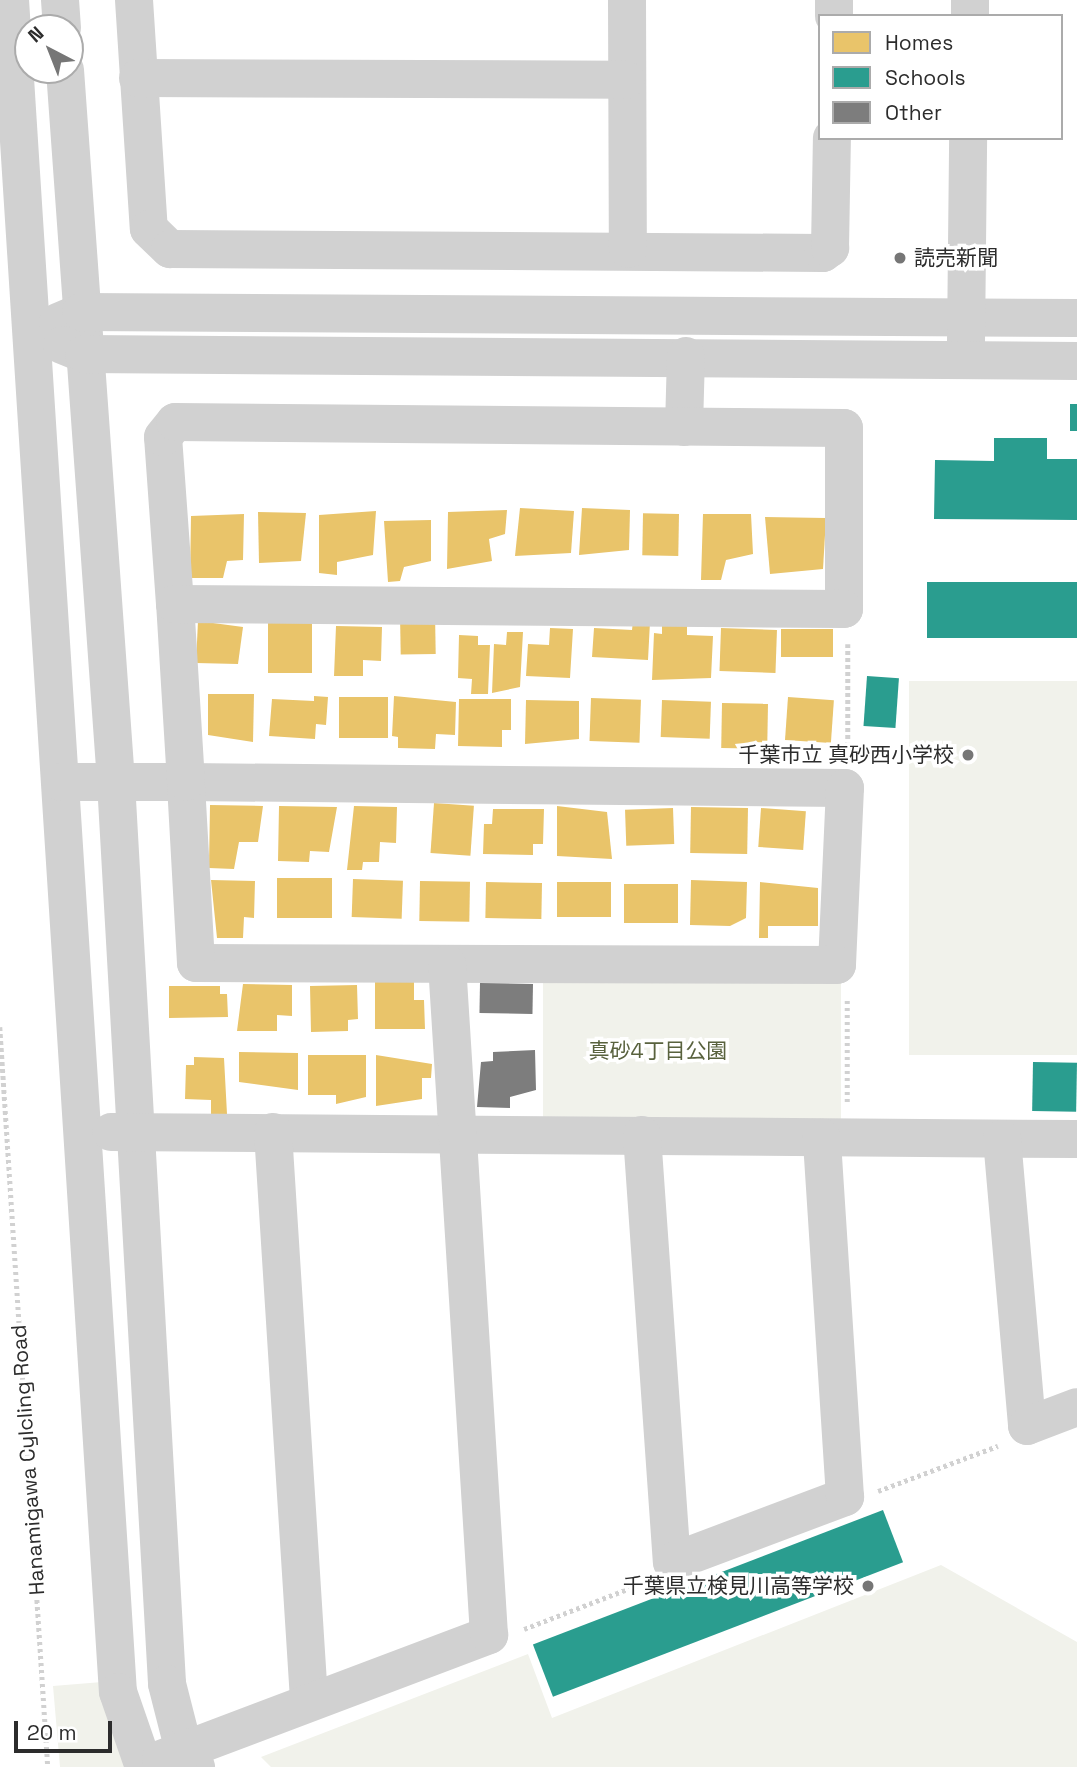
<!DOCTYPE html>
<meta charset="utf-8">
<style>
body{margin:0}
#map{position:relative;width:1077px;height:1767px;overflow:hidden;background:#fff;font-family:"Space Grotesk","Noto Sans JP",sans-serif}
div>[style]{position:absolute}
.green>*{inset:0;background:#f1f2eb;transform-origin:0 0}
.homes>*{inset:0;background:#e9c46a;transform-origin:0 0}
.schools>*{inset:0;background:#2a9d8f;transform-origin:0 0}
.building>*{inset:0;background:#7d7d7d;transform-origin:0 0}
.path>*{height:4.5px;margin-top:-2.25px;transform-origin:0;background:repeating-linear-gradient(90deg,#d1d1d1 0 3.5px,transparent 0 7px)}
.minor>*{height:38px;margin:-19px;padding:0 19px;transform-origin:19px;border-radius:19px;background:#d1d1d1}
.dots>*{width:19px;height:19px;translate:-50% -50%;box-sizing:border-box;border:4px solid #fff;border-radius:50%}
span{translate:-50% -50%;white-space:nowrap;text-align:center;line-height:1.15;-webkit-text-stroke:7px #fff;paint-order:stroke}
.poi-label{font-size:21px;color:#2c2c2c}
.left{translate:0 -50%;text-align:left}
.right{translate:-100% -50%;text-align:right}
.park-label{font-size:21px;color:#59623e}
.street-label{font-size:21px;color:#2c2c2c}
.legend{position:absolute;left:818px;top:14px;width:245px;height:126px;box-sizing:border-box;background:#fff;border:2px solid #ababab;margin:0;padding:9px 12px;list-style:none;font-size:21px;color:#2c2c2c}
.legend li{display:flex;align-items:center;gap:14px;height:35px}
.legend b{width:35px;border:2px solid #ababab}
.north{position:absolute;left:14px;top:14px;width:70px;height:70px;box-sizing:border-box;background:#fff;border:2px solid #ababab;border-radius:50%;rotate:318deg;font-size:19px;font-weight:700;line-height:28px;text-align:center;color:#2c2c2c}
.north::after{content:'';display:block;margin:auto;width:24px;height:32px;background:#767676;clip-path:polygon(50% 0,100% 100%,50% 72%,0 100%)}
.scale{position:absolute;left:14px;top:1721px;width:98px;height:32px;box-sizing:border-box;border:4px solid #2c2c2c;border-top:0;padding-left:9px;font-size:21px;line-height:24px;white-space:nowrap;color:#2c2c2c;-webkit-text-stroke:5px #fff;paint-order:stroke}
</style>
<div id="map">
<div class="green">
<div style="left:1077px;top:681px;width:374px;height:168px;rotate:90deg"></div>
<div style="left:543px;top:977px;width:298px;height:145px"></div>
<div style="clip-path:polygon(941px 1565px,1077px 1642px,1077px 1767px,271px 1767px,261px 1757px,528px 1654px,552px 1718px)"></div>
<div style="clip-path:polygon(102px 1682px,126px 1767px,60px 1767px,53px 1686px)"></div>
</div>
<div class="homes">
<div style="clip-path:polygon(520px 508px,574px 511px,571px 553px,515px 556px)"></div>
<div style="clip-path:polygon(582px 508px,630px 510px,629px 550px,579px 555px)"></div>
<div style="clip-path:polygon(507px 510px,505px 534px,489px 539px,492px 561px,447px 569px,448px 512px)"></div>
<div style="clip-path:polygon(376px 511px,373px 555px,337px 562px,337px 575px,319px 573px,319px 515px)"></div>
<div style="clip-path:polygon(258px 512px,306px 513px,301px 561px,259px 563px)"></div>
<div style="clip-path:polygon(244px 514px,243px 560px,227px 561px,223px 578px,190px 578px,191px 516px)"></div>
<div style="left:679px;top:514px;width:42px;height:36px;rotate:91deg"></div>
<div style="clip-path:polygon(703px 514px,751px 514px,753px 554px,726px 560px,721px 580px,701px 580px)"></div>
<div style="clip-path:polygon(765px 517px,826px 518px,823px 569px,770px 574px)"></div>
<div style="clip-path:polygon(431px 520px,431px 561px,404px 567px,400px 581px,388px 582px,384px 521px)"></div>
<div style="left:435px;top:613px;width:41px;height:35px;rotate:89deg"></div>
<div style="clip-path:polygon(198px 621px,243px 627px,238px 664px,196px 663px)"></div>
<div style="clip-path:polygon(633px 621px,650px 622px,648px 660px,592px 657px,594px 628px,632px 630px)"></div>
<div style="clip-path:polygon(662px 622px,687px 623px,687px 635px,713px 636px,711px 678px,652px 680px,654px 633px,662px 634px)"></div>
<div style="left:312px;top:623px;width:50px;height:44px;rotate:90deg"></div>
<div style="clip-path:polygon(336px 626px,382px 627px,381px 661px,363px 660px,363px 676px,334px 676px)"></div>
<div style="clip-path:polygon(550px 628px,573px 629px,570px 678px,526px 676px,528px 644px,549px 645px)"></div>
<div style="left:721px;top:628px;width:56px;height:43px;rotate:2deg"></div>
<div style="left:781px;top:629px;width:52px;height:28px"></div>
<div style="clip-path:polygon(507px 632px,523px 632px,520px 687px,492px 693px,494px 644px,506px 645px)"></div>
<div style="clip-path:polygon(459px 635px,478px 636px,478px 645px,490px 645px,488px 694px,471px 694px,472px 679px,458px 678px)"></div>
<div style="clip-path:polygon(208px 694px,254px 694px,253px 742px,208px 735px)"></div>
<div style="clip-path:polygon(314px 696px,328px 697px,326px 725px,316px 724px,315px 739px,269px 736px,272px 699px,314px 701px)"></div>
<div style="clip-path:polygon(394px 696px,456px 702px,455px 735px,436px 734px,435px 749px,398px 748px,398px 737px,392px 736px)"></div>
<div style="left:388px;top:697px;width:41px;height:49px;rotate:90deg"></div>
<div style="left:788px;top:697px;width:46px;height:43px;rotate:4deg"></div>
<div style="left:591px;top:698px;width:50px;height:43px;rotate:2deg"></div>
<div style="clip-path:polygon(459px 699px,511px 699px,511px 730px,502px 730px,502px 747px,458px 746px)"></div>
<div style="clip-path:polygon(526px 700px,579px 701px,579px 739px,525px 744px)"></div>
<div style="left:662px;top:700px;width:49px;height:37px;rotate:2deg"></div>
<div style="left:722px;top:703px;width:46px;height:45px;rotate:1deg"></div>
<div style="left:434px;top:803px;width:40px;height:50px;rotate:4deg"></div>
<div style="clip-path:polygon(210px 805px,263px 806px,258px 842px,239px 842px,234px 869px,209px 868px)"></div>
<div style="clip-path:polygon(279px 806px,337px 807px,329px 852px,310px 851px,309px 862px,278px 861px)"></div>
<div style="clip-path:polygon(354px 806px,397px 807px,396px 843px,380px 842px,379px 862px,363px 862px,362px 870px,347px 870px)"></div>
<div style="clip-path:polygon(557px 806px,607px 812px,612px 859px,557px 856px)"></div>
<div style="left:691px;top:807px;width:57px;height:46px;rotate:1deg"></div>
<div style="left:673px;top:808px;width:36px;height:48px;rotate:88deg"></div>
<div style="left:761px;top:808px;width:45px;height:39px;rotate:4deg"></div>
<div style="clip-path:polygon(493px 809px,544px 809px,543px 844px,533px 844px,533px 855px,483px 854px,484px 824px,492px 824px)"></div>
<div style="left:332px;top:878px;width:40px;height:55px;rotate:90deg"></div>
<div style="left:353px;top:879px;width:50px;height:38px;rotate:2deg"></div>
<div style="clip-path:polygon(211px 880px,255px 881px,254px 918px,244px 917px,243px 938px,217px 938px)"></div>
<div style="clip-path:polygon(691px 880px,747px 882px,746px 918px,730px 926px,690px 925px)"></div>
<div style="left:420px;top:881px;width:50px;height:40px;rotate:1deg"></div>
<div style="left:486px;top:882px;width:56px;height:36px;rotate:1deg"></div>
<div style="left:557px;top:882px;width:54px;height:35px"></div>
<div style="clip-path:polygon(760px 882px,818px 888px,818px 926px,768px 926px,768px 938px,759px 938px)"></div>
<div style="left:624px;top:884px;width:54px;height:39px"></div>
<div style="clip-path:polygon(375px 982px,414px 982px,414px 1000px,424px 1000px,425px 1029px,375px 1029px)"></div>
<div style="clip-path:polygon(243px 984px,292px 985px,292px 1016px,277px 1015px,277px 1031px,237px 1031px)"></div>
<div style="clip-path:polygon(357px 985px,358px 1019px,348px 1020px,348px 1031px,311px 1032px,310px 986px)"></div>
<div style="clip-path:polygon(169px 986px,220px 986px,220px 994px,227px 994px,228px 1017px,169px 1018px)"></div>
<div style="clip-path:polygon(239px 1052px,298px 1053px,298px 1090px,239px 1082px)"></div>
<div style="clip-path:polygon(308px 1055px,366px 1055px,366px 1097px,336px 1104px,336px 1095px,308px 1095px)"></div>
<div style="clip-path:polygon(376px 1055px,432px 1064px,431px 1078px,422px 1078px,422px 1099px,376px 1106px)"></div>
<div style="clip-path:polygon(194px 1057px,224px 1058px,227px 1114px,211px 1114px,211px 1100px,185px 1099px,186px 1065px,194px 1065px)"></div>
</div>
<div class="schools">
<div style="left:1070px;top:404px;width:7px;height:27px"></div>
<div style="clip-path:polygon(994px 438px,1047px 438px,1047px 459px,1077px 459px,1077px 520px,934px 519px,935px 460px,994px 461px)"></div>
<div style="left:927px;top:582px;width:150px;height:56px"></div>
<div style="left:867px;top:676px;width:32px;height:50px;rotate:4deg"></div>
<div style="left:1033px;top:1062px;width:44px;height:49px;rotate:1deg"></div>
<div style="left:883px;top:1510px;width:56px;height:375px;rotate:69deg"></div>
</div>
<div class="building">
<div style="left:480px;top:983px;width:53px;height:30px;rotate:1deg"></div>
<div style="clip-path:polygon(535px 1050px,536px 1090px,510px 1097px,510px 1108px,477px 1107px,481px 1062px,493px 1061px,493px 1052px)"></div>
</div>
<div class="path">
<div style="left:848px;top:644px;width:110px;rotate:90deg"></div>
<div style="left:0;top:1027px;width:742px;rotate:86.29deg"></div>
<div style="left:847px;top:1102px;width:103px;rotate:-90deg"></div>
<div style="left:878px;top:1491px;width:128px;rotate:-20.6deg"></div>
<div style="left:524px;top:1629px;width:128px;rotate:-21.1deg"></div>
</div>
<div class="minor">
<div style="left:10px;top:0;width:1695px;rotate:86.35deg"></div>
<div style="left:118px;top:1692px;width:79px;rotate:70.9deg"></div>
<div style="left:60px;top:0;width:28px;rotate:86deg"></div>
<div style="left:134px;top:0;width:229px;rotate:86.3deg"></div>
<div style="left:149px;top:229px;width:29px;rotate:44deg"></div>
<div style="left:170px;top:249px;width:653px;rotate:0.35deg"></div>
<div style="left:823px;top:253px;width:9px;rotate:-36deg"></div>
<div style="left:830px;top:248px;width:110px;rotate:-89deg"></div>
<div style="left:627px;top:0;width:249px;rotate:89.8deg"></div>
<div style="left:834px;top:16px;width:16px;rotate:-90deg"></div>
<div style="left:970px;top:16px;width:16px;rotate:-90deg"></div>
<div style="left:65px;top:70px;width:714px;rotate:85.9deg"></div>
<div style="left:116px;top:782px;width:903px;rotate:86.76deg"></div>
<div style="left:167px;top:1684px;width:65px;rotate:75.7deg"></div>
<div style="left:183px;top:1747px;width:24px;rotate:57deg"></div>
<div style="left:138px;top:78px;width:488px;rotate:0.2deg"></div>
<div style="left:58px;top:322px;width:25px;rotate:-23deg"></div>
<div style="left:81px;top:312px;width:996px;rotate:0.35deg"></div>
<div style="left:966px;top:342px;width:204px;rotate:-89.4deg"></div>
<div style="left:62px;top:345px;width:24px;rotate:22deg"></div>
<div style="left:84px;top:354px;width:993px;rotate:0.4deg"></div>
<div style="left:684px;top:427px;width:71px;rotate:-88.4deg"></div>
<div style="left:61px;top:782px;width:125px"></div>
<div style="left:186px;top:782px;width:659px;rotate:0.52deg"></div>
<div style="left:845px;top:788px;width:177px;rotate:92.6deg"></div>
<div style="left:837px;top:965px;width:641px;rotate:-179.82deg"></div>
<div style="left:196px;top:963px;width:181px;rotate:-93.2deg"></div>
<div style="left:186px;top:782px;width:178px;rotate:-93.5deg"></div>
<div style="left:175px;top:604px;width:167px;rotate:-94.1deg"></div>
<div style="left:163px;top:437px;width:19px;rotate:-51deg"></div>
<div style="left:175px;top:422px;width:669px;rotate:0.51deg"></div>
<div style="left:844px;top:428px;width:181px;rotate:90deg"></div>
<div style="left:844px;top:609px;width:669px;rotate:-179.57deg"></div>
<div style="left:111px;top:1132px;width:966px;rotate:0.42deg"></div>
<div style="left:273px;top:1132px;width:569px;rotate:86.37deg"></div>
<div style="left:642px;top:1135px;width:428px;rotate:86deg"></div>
<div style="left:672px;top:1562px;width:185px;rotate:-20.6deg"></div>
<div style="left:845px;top:1497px;width:360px;rotate:-93.7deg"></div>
<div style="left:1002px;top:1139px;width:288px;rotate:85deg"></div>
<div style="left:1027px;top:1426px;width:53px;rotate:-20.8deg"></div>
<div style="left:161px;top:1759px;width:351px;rotate:-20.7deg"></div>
<div style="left:489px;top:1635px;width:672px;rotate:-93.58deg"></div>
</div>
<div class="dots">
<div style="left:900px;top:258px;background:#767676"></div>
<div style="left:968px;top:755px;background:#767676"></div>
<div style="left:868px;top:1586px;background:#767676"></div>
</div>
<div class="poi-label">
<span class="left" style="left:914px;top:258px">読売新聞</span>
<span class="right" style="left:954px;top:755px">千葉市立 真砂西小学校</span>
<span class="right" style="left:854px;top:1586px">千葉県立検見川高等学校</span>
</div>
<div class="park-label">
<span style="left:658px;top:1051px">真砂4丁目公園</span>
</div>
<div class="street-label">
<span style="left:28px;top:1460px;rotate:-94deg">Hanamigawa Cylcling Road</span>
</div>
<ul class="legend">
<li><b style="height:19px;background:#e9c46a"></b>Homes</li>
<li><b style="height:19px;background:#2a9d8f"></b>Schools</li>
<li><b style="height:19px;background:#7d7d7d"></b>Other</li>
</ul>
<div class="north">N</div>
<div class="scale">20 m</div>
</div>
